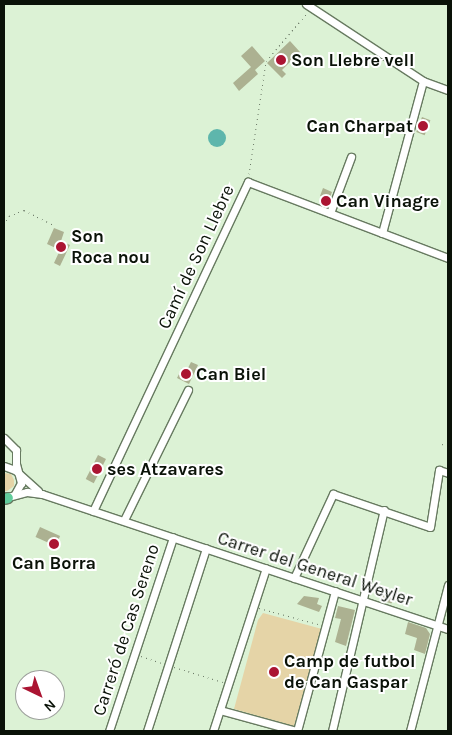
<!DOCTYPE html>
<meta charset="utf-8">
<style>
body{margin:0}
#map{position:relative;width:452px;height:735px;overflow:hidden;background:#dcf2d5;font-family:Karla,sans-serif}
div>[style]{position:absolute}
.green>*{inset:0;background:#e5d4a7}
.water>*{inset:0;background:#5eb6ac}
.round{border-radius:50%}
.building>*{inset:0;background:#acb191;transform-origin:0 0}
.path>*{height:1px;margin-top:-0.5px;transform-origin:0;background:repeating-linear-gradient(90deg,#6a7865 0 1px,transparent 0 5px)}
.roads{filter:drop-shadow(1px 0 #677a60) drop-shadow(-1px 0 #677a60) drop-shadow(0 1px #677a60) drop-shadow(0 -1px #677a60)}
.minor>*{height:7px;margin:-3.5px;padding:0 3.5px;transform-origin:3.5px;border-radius:3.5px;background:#fff}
.highway>*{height:10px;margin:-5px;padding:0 5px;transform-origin:5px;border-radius:5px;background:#61cd9c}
.dots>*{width:14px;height:14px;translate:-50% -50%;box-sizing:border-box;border:2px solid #fff;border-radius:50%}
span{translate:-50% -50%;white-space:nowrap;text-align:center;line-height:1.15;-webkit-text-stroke:4px #fff;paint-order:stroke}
.poi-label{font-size:18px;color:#0a1208;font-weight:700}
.left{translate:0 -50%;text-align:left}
.right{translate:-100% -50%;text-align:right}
.street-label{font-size:18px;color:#0a1208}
.frame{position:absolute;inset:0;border:5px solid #0a1208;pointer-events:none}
.north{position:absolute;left:15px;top:670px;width:50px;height:50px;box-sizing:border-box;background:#fff;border:1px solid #9da09c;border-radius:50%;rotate:138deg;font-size:14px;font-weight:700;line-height:20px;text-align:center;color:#0a1208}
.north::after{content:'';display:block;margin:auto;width:18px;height:22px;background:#ab1432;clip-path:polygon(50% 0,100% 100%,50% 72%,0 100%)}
</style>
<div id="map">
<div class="green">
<div style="clip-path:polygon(4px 473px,11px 474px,14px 480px,14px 486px,7px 491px,4px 491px)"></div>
<div style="clip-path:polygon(263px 613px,322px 629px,294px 726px,234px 709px,258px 620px)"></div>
</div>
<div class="water">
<div class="round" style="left:208px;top:129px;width:18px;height:18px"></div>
</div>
<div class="building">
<div style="clip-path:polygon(290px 41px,300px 52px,282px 70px,286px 74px,282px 78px,267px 63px)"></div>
<div style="clip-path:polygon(252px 46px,265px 61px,255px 70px,258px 74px,239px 91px,233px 83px,251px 67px,241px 56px)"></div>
<div style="left:422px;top:117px;width:9px;height:16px;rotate:21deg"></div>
<div style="clip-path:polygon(323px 188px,332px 192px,327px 206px,322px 204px,325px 198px,320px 196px)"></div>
<div style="clip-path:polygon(54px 228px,64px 232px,61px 241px,70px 245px,60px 266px,54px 263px,60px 250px,47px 244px)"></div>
<div style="clip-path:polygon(191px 362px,198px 365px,189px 384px,177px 378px,182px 368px,187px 370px)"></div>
<div style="left:98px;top:455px;width:9px;height:27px;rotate:27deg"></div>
<div style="left:40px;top:527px;width:22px;height:11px;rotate:24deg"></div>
<div style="left:384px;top:589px;width:11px;height:12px;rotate:15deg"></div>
<div style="clip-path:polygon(304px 596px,319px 598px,317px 604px,322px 606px,319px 612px,297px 604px)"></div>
<div style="clip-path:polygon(338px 606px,355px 610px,346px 646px,335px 642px,341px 619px,335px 618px)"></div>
<div style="clip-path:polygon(408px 622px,426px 628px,430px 634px,425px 654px,414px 650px,417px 638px,405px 634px)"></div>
</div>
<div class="path">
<div style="left:249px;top:174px;width:114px;rotate:-81.4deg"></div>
<div style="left:266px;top:61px;width:65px;rotate:-49.4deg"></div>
<div style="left:4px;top:225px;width:10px;rotate:-61deg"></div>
<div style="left:9px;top:216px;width:16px;rotate:-22deg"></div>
<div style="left:24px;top:210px;width:34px;rotate:27deg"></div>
<div style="left:442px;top:444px;width:6px;rotate:18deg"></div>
<div style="left:259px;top:608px;width:61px;rotate:15.2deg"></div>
<div style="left:141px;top:656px;width:21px;rotate:19deg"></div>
<div style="left:174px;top:667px;width:51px;rotate:17deg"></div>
</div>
<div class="roads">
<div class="minor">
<div style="left:306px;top:4px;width:140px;rotate:33.3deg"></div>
<div style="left:423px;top:81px;width:27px;rotate:20deg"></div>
<div style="left:330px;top:213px;width:60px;rotate:-69.4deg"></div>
<div style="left:382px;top:233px;width:157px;rotate:-74.9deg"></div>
<div style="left:4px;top:438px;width:17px;rotate:45deg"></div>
<div style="left:16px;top:450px;width:14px;rotate:90deg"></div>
<div style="left:16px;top:464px;width:20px;rotate:75deg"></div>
<div style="left:21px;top:483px;width:13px;rotate:119deg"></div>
<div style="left:4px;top:466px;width:12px;rotate:20deg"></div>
<div style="left:15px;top:470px;width:31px;rotate:42deg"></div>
<div style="left:4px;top:498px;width:24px;rotate:-15deg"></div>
<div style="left:27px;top:492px;width:15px;rotate:8deg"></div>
<div style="left:42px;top:494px;width:428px;rotate:18.4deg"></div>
<div style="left:93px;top:511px;width:364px;rotate:-64.8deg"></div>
<div style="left:248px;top:182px;width:214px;rotate:20.8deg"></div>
<div style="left:124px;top:520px;width:145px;rotate:-63.8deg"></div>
<div style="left:294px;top:578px;width:93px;rotate:-65.1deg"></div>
<div style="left:333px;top:494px;width:102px;rotate:18.8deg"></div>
<div style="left:430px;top:527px;width:58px;rotate:-81deg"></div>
<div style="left:439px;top:470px;width:9px;rotate:18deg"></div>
<div style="left:220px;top:710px;width:79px;rotate:15.4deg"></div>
<div style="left:109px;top:731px;width:204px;rotate:-71.7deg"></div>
<div style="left:147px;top:731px;width:192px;rotate:-72.1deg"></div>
<div style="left:213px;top:731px;width:171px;rotate:-72deg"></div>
<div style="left:297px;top:731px;width:145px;rotate:-74.8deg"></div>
<div style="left:332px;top:731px;width:227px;rotate:-76.8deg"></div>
<div style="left:410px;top:731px;width:151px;rotate:-75.4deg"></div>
</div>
<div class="highway">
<div style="left:4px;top:499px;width:4px;rotate:-14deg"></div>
</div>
</div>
<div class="dots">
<div style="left:281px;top:60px;background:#ab1432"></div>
<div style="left:423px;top:126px;background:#ab1432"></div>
<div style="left:326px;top:201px;background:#ab1432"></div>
<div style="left:61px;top:247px;background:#ab1432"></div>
<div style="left:186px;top:374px;background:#ab1432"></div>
<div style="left:97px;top:469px;background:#ab1432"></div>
<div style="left:54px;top:544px;background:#ab1432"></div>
<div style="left:274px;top:672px;background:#ab1432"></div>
</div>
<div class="poi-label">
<span class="left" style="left:291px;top:60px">Son Llebre vell</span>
<span class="right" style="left:413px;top:126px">Can Charpat</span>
<span class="left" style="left:336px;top:201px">Can Vinagre</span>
<span class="left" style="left:71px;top:247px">Son<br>Roca nou</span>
<span class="left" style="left:196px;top:374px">Can Biel</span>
<span class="left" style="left:107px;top:469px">ses Atzavares</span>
<span style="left:54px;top:563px">Can Borra</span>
<span class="left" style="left:284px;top:672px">Camp de futbol<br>de Can Gaspar</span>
</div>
<div class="street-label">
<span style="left:196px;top:257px;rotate:-65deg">Camí de Son Llebre</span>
<span style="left:315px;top:569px;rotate:18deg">Carrer del General Weyler</span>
<span style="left:126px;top:630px;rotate:-72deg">Carreró de Cas Sereno</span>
</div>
<div class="frame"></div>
<div class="north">N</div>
</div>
